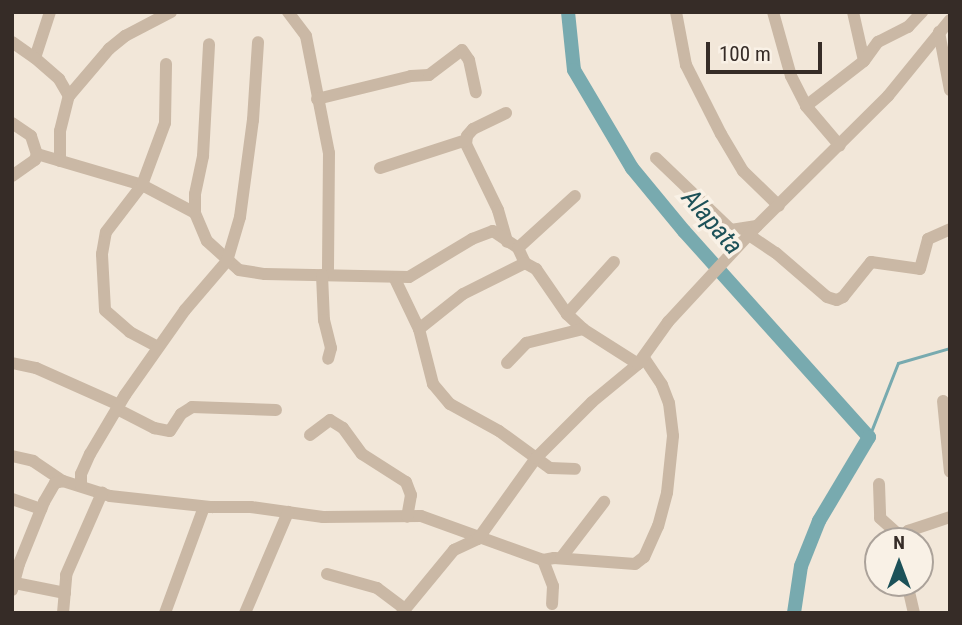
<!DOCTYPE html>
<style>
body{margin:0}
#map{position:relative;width:962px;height:625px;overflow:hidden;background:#f2e7d9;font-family:"Roboto Condensed",sans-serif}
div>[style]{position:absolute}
.stream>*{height:2.5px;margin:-1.25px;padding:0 1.25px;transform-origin:1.25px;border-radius:1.25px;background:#78aaaf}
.river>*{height:14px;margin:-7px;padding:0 7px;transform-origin:7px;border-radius:7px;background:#78aaaf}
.minor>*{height:12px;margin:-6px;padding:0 6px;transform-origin:6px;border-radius:6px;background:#cab8a5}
span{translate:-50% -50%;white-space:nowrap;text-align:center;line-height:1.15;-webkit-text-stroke:7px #f9f1e6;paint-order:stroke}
.water-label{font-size:26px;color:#1c5158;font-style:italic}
.frame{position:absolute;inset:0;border:14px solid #362c27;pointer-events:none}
.north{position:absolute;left:864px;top:527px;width:70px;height:70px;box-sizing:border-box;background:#f9f1e6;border:2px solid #aba29a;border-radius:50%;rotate:0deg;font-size:19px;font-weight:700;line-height:28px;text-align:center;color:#362c27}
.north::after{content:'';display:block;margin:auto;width:24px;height:32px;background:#1c5158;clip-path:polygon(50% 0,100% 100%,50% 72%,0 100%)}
.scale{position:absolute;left:706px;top:42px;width:116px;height:32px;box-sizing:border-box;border:4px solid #362c27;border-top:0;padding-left:9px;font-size:21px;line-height:24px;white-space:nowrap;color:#362c27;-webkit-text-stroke:5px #f9f1e6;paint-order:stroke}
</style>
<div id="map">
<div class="stream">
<div style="left:869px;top:437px;width:79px;rotate:-68.6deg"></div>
<div style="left:898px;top:363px;width:54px;rotate:-16.1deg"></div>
</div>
<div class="river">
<div style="left:568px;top:12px;width:58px;rotate:84.1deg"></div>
<div style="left:574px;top:70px;width:114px;rotate:59.4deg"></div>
<div style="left:632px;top:168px;width:82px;rotate:50.5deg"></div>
<div style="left:684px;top:231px;width:277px;rotate:48.1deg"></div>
<div style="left:869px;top:437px;width:98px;rotate:120.8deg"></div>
<div style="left:819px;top:521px;width:48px;rotate:111.8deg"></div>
<div style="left:801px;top:566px;width:48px;rotate:98.5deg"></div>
</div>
<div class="minor">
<div style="left:50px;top:12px;width:48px;rotate:108.1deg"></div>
<div style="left:35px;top:58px;width:32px;rotate:41deg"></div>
<div style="left:59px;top:79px;width:20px;rotate:60deg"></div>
<div style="left:288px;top:12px;width:30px;rotate:53deg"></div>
<div style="left:306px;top:36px;width:119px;rotate:78.9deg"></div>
<div style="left:329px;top:153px;width:120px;rotate:90.5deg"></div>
<div style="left:676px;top:12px;width:54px;rotate:79.3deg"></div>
<div style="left:686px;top:65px;width:77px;rotate:63.1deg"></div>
<div style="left:721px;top:134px;width:43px;rotate:59.3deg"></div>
<div style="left:743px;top:171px;width:50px;rotate:44.2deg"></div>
<div style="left:773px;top:12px;width:66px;rotate:74.3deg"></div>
<div style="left:791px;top:76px;width:34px;rotate:63deg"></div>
<div style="left:806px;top:106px;width:52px;rotate:49.6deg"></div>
<div style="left:853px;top:12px;width:50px;rotate:77.3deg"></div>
<div style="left:939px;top:32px;width:59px;rotate:79.3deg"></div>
<div style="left:12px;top:42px;width:28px;rotate:35deg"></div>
<div style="left:317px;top:99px;width:97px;rotate:-13.7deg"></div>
<div style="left:411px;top:76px;width:18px;rotate:-3deg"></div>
<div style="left:429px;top:75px;width:41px;rotate:-37.1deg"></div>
<div style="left:462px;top:50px;width:12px;rotate:55deg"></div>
<div style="left:469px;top:60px;width:33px;rotate:78deg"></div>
<div style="left:806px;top:106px;width:73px;rotate:-37.8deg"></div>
<div style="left:864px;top:61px;width:24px;rotate:-54deg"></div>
<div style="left:878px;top:42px;width:34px;rotate:-27deg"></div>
<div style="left:908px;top:27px;width:21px;rotate:-47deg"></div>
<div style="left:506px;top:113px;width:37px;rotate:154deg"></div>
<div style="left:473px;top:129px;width:9px;rotate:131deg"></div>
<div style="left:467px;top:136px;width:8px;rotate:97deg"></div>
<div style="left:466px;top:144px;width:73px;rotate:64.1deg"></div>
<div style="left:498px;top:210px;width:33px;rotate:74deg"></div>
<div style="left:12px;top:123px;width:23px;rotate:34deg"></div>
<div style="left:31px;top:136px;width:19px;rotate:72deg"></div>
<div style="left:656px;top:158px;width:104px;rotate:43.8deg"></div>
<div style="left:731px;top:230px;width:26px;rotate:-9deg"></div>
<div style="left:60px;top:161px;width:30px;rotate:-90deg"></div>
<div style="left:60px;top:131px;width:36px;rotate:-76deg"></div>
<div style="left:69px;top:96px;width:62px;rotate:-49.6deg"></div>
<div style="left:109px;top:49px;width:21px;rotate:-39deg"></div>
<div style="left:125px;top:36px;width:52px;rotate:-27.6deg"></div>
<div style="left:380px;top:168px;width:90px;rotate:-18deg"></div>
<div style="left:12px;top:176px;width:28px;rotate:-35deg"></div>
<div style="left:35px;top:160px;width:6px;rotate:-72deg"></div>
<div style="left:37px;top:154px;width:109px;rotate:16.4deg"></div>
<div style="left:142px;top:185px;width:60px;rotate:27.8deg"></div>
<div style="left:195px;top:213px;width:30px;rotate:67deg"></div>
<div style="left:207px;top:241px;width:43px;rotate:42.2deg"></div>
<div style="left:239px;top:270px;width:26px;rotate:9deg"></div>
<div style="left:265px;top:274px;width:144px;rotate:1.2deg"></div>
<div style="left:409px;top:277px;width:74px;rotate:-31.1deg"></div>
<div style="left:472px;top:239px;width:22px;rotate:-21deg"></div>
<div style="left:493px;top:231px;width:30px;rotate:34deg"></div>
<div style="left:518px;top:248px;width:17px;rotate:65deg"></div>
<div style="left:525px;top:263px;width:13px;rotate:29deg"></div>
<div style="left:536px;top:269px;width:55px;rotate:55.4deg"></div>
<div style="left:567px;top:314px;width:22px;rotate:43deg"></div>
<div style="left:583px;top:329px;width:65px;rotate:32.5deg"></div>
<div style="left:638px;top:364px;width:8px;rotate:-45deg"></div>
<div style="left:644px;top:358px;width:32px;rotate:56deg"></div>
<div style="left:662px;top:385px;width:19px;rotate:69deg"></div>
<div style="left:669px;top:403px;width:33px;rotate:83deg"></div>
<div style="left:673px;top:436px;width:57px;rotate:96deg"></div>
<div style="left:667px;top:493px;width:34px;rotate:105deg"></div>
<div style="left:658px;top:526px;width:34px;rotate:114deg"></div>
<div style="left:644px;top:557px;width:11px;rotate:142deg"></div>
<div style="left:635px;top:564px;width:81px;rotate:-175.8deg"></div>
<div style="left:554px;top:558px;width:11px;rotate:170deg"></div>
<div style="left:543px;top:560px;width:130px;rotate:-160.2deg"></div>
<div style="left:421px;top:516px;width:98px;rotate:179.4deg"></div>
<div style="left:323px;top:517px;width:73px;rotate:-172.1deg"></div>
<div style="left:251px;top:507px;width:47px;rotate:180deg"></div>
<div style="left:204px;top:507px;width:113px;rotate:110.2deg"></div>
<div style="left:195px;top:213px;width:19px;rotate:-90deg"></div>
<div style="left:195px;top:194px;width:39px;rotate:-78deg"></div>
<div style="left:203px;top:156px;width:112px;rotate:-86.9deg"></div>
<div style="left:749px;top:235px;width:32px;rotate:34deg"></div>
<div style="left:776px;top:253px;width:67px;rotate:40.8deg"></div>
<div style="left:827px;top:297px;width:10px;rotate:17deg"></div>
<div style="left:837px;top:300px;width:7px;rotate:-27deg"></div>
<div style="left:843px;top:297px;width:45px;rotate:-51.3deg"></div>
<div style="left:871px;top:262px;width:49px;rotate:8.1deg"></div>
<div style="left:920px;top:269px;width:31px;rotate:-75deg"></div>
<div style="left:928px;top:239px;width:24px;rotate:-24deg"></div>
<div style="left:518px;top:248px;width:77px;rotate:-42.4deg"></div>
<div style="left:322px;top:275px;width:45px;rotate:87.5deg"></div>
<div style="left:324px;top:320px;width:29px;rotate:76deg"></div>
<div style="left:331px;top:348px;width:11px;rotate:105deg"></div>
<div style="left:395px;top:279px;width:55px;rotate:64.4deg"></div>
<div style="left:419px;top:329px;width:57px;rotate:75.7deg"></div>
<div style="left:433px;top:384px;width:26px;rotate:50deg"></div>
<div style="left:450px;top:404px;width:56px;rotate:28.9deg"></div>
<div style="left:499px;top:431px;width:63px;rotate:36deg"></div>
<div style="left:550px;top:468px;width:25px;rotate:2deg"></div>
<div style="left:567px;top:314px;width:70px;rotate:-47.9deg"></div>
<div style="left:419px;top:329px;width:56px;rotate:-38.5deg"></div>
<div style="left:463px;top:294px;width:69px;rotate:-26.6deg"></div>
<div style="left:158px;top:347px;width:32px;rotate:-152deg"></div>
<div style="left:130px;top:332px;width:33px;rotate:-139deg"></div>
<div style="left:105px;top:310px;width:56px;rotate:-93.1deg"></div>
<div style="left:102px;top:254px;width:22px;rotate:-80deg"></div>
<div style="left:106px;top:232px;width:59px;rotate:-52.5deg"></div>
<div style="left:142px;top:185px;width:66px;rotate:-69.6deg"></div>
<div style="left:165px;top:123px;width:59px;rotate:-89deg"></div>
<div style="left:12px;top:363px;width:25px;rotate:12deg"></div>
<div style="left:36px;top:368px;width:91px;rotate:24deg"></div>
<div style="left:507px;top:363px;width:28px;rotate:-46deg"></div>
<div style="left:526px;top:343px;width:59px;rotate:-13.8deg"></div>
<div style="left:943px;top:401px;width:71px;rotate:84.4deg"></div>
<div style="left:117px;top:409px;width:42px;rotate:27.2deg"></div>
<div style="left:154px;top:428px;width:16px;rotate:11deg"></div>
<div style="left:170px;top:431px;width:20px;rotate:-57deg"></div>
<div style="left:181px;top:414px;width:13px;rotate:-32deg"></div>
<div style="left:192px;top:407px;width:84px;rotate:2deg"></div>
<div style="left:310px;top:435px;width:25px;rotate:-37deg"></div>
<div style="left:330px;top:420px;width:15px;rotate:32deg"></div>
<div style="left:343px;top:428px;width:32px;rotate:54deg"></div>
<div style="left:362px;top:454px;width:52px;rotate:32.5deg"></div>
<div style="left:406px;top:482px;width:14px;rotate:69deg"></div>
<div style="left:411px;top:495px;width:22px;rotate:100deg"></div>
<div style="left:12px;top:456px;width:22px;rotate:13deg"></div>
<div style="left:33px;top:461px;width:36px;rotate:34deg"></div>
<div style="left:63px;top:481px;width:49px;rotate:17.7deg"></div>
<div style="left:110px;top:496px;width:103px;rotate:6.2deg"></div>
<div style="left:879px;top:484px;width:34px;rotate:88deg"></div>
<div style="left:880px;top:518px;width:30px;rotate:42deg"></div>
<div style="left:81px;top:486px;width:12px;rotate:-90deg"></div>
<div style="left:81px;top:474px;width:22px;rotate:-66deg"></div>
<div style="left:90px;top:454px;width:69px;rotate:-59.3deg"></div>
<div style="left:125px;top:395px;width:104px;rotate:-54.8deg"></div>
<div style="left:185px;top:310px;width:65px;rotate:-49.4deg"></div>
<div style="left:227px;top:261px;width:46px;rotate:-73.5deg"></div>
<div style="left:240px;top:217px;width:98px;rotate:-82.4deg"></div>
<div style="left:253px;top:120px;width:78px;rotate:-86.3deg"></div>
<div style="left:12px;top:499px;width:31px;rotate:19deg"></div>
<div style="left:902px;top:541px;width:12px;rotate:-59deg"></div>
<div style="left:908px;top:531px;width:44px;rotate:-18.4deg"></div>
<div style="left:561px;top:558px;width:71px;rotate:-52.5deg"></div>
<div style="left:543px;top:560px;width:28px;rotate:69deg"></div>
<div style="left:553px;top:586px;width:18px;rotate:93deg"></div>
<div style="left:327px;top:574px;width:52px;rotate:15.6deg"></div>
<div style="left:377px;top:588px;width:35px;rotate:37deg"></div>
<div style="left:15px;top:583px;width:51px;rotate:11.3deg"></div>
<div style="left:907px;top:583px;width:31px;rotate:77deg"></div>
<div style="left:12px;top:590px;width:27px;rotate:-75deg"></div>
<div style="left:19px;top:564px;width:67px;rotate:-68deg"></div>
<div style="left:44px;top:502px;width:22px;rotate:-60deg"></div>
<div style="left:55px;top:483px;width:8px;rotate:-14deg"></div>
<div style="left:63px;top:613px;width:38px;rotate:-85deg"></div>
<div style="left:66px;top:575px;width:90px;rotate:-66.3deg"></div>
<div style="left:245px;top:613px;width:110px;rotate:-66.9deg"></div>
<div style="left:402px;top:613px;width:82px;rotate:-50.5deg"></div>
<div style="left:454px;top:550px;width:26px;rotate:-25deg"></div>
<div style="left:478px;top:539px;width:100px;rotate:-54.4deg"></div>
<div style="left:536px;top:458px;width:79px;rotate:-45deg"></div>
<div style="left:592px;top:402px;width:60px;rotate:-39.6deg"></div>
<div style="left:638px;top:364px;width:52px;rotate:-54.5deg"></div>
<div style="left:668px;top:322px;width:131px;rotate:-47.2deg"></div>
<div style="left:757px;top:226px;width:185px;rotate:-44.8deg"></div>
<div style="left:888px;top:96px;width:98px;rotate:-50.8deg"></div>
</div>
<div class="water-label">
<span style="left:712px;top:222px;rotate:49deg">Alapata</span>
</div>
<div class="frame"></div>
<div class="north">N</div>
<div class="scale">100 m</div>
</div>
